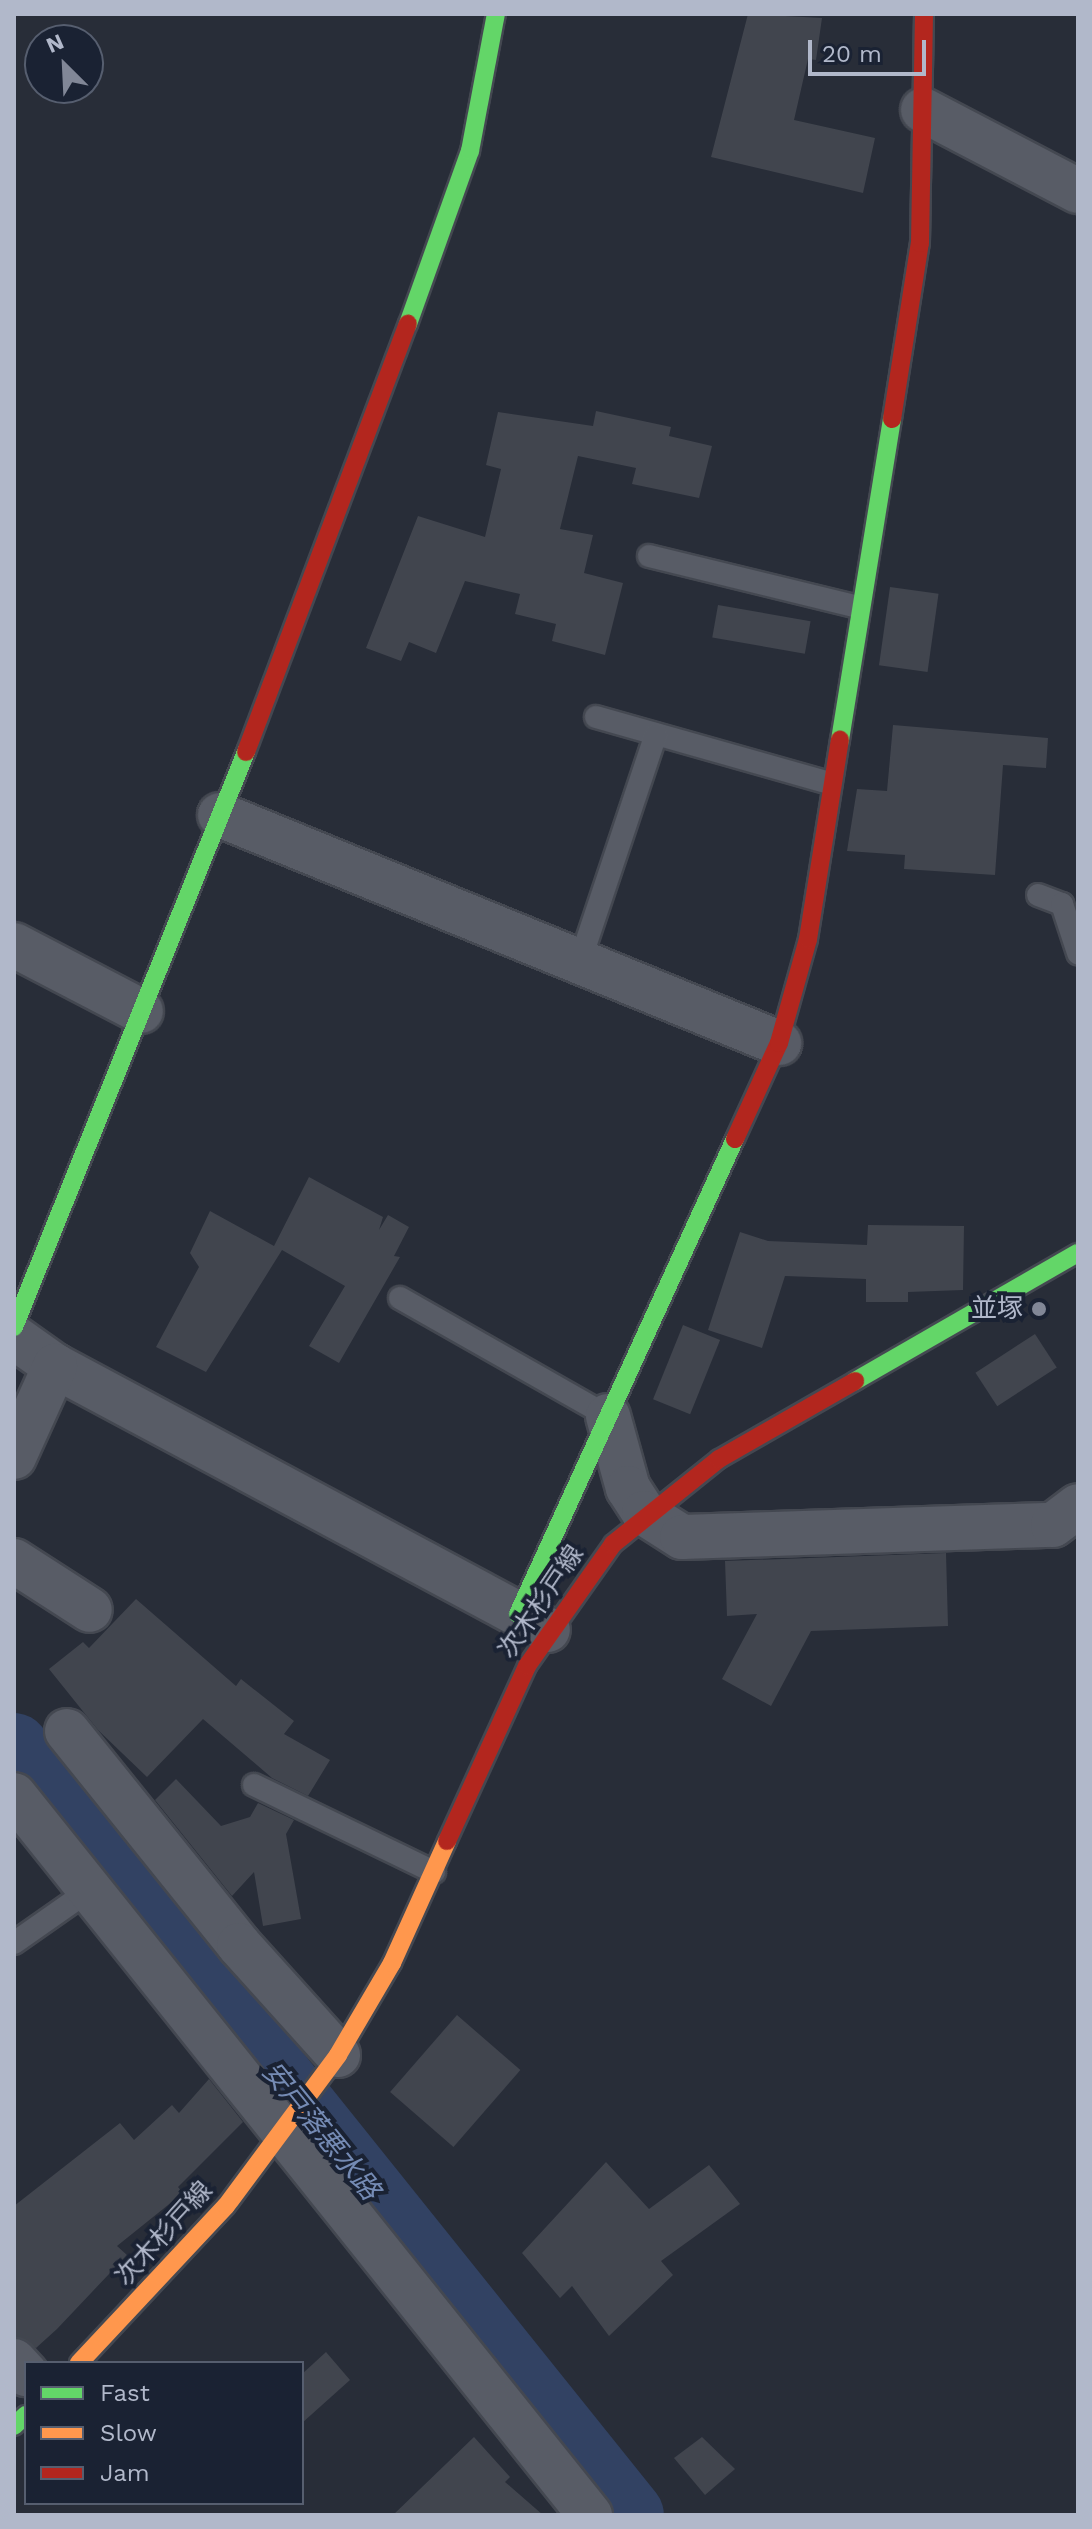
<!DOCTYPE html>
<meta charset="utf-8">
<style>
body{margin:0}
#map{position:relative;width:1092px;height:2529px;overflow:hidden;background:#282d38;font-family:"Work Sans","Noto Sans JP",sans-serif}
div>[style]{position:absolute}
.river>*{height:70px;margin:-35px;padding:0 35px;transform-origin:35px;border-radius:35px;background:#324263}
.building>*{inset:0;background:#41454e;transform-origin:0 0}
.roads{filter:drop-shadow(2px 0 #444851) drop-shadow(-2px 0 #444851) drop-shadow(0 2px #444851) drop-shadow(0 -2px #444851)}
.lane>*{height:22px;margin:-11px;padding:0 11px;transform-origin:11px;border-radius:11px;background:#585c66}
.street>*{height:44px;margin:-22px;padding:0 22px;transform-origin:22px;border-radius:22px;background:#585c66}
.fast>*{height:18px;margin:-9px;padding:0 9px;transform-origin:9px;border-radius:9px;background:#63d668}
.slow>*{height:18px;margin:-9px;padding:0 9px;transform-origin:9px;border-radius:9px;background:#ff974d}
.jam>*{height:18px;margin:-9px;padding:0 9px;transform-origin:9px;border-radius:9px;background:#b3261e}
.dots>*{width:22px;height:22px;translate:-50% -50%;box-sizing:border-box;border:4px solid #1a2233;border-radius:50%}
span{translate:-50% -50%;white-space:nowrap;text-align:center;line-height:1.15;-webkit-text-stroke:8px #1a2233;paint-order:stroke}
.poi-label{font-size:26px;color:#b1b8ca}
.right{translate:-100% -50%;text-align:right}
.street-label{font-size:26px;color:#b1b8ca}
.water-label{font-size:28px;color:#758bb4;font-style:italic}
.frame{position:absolute;inset:0;border:16px solid #b1b8ca;pointer-events:none}
.legend{position:absolute;left:24px;top:2361px;width:280px;height:144px;box-sizing:border-box;background:#1a2233;border:2px solid #565e6f;margin:0;padding:10px 14px;list-style:none;font-size:24px;color:#b1b8ca}
.legend li{display:flex;align-items:center;gap:16px;height:40px}
.legend b{width:40px;border:2px solid #565e6f}
.north{position:absolute;left:24px;top:24px;width:80px;height:80px;box-sizing:border-box;background:#1a2233;border:2px solid #565e6f;border-radius:50%;rotate:336deg;font-size:22px;font-weight:700;line-height:32px;text-align:center;color:#b1b8ca}
.north::after{content:'';display:block;margin:auto;width:28px;height:36px;background:#818797;clip-path:polygon(50% 0,100% 100%,50% 72%,0 100%)}
.scale{position:absolute;left:808px;top:40px;width:118px;height:36px;box-sizing:border-box;border:4px solid #b1b8ca;border-top:0;padding-left:10px;font-size:24px;line-height:28px;white-space:nowrap;color:#b1b8ca;-webkit-text-stroke:6px #1a2233;paint-order:stroke}
</style>
<div id="map">
<div class="river">
<div style="left:14px;top:1748px;width:983px;rotate:51.28deg"></div>
</div>
<div class="building">
<div style="clip-path:polygon(748px 14px,822px 18px,816px 60px,808px 59px,794px 120px,875px 138px,863px 193px,711px 157px)"></div>
<div style="clip-path:polygon(596px 411px,671px 427px,669px 436px,712px 446px,699px 498px,632px 484px,636px 468px,578px 456px,560px 529px,593px 535px,584px 573px,623px 583px,605px 655px,552px 641px,556px 624px,515px 614px,520px 594px,465px 581px,436px 653px,409px 642px,401px 661px,366px 648px,418px 516px,485px 537px,501px 469px,486px 465px,498px 412px,593px 426px)"></div>
<div style="left:890px;top:587px;width:49px;height:79px;rotate:8deg"></div>
<div style="left:718px;top:605px;width:94px;height:33px;rotate:10deg"></div>
<div style="clip-path:polygon(893px 725px,1048px 738px,1046px 768px,1003px 765px,995px 875px,904px 869px,905px 855px,847px 851px,857px 789px,887px 791px)"></div>
<div style="clip-path:polygon(309px 1177px,383px 1217px,379px 1230px,388px 1215px,409px 1227px,394px 1256px,400px 1257px,339px 1363px,309px 1346px,345px 1286px,282px 1250px,206px 1372px,156px 1347px,199px 1267px,190px 1253px,210px 1211px,274px 1246px)"></div>
<div style="clip-path:polygon(868px 1225px,964px 1226px,963px 1290px,908px 1292px,908px 1302px,866px 1302px,866px 1279px,785px 1276px,762px 1348px,708px 1330px,740px 1232px,768px 1241px,867px 1245px)"></div>
<div style="left:683px;top:1325px;width:40px;height:80px;rotate:22deg"></div>
<div style="left:1035px;top:1334px;width:40px;height:71px;rotate:57deg"></div>
<div style="clip-path:polygon(946px 1553px,948px 1626px,811px 1631px,771px 1706px,722px 1679px,757px 1614px,727px 1616px,725px 1561px)"></div>
<div style="clip-path:polygon(136px 1599px,236px 1686px,241px 1679px,294px 1721px,284px 1734px,330px 1760px,308px 1796px,272px 1778px,203px 1719px,147px 1777px,98px 1730px,49px 1669px,83px 1642px,89px 1648px)"></div>
<div style="clip-path:polygon(176px 1779px,221px 1826px,250px 1817px,258px 1803px,294px 1820px,286px 1834px,301px 1919px,263px 1926px,254px 1872px,232px 1896px,155px 1800px)"></div>
<div style="left:457px;top:2015px;width:84px;height:102px;rotate:41deg"></div>
<div style="clip-path:polygon(209px 2079px,243px 2122px,178px 2187px,183px 2193px,117px 2246px,127px 2255px,57px 2329px,36px 2348px,14px 2337px,14px 2206px,120px 2123px,134px 2140px,172px 2105px,179px 2113px)"></div>
<div style="clip-path:polygon(606px 2162px,649px 2209px,709px 2165px,740px 2204px,661px 2261px,673px 2275px,609px 2336px,572px 2286px,560px 2298px,522px 2253px)"></div>
<div style="clip-path:polygon(326px 2352px,350px 2380px,302px 2423px,302px 2374px)"></div>
<div style="clip-path:polygon(474px 2437px,510px 2477px,505px 2482px,543px 2515px,393px 2515px)"></div>
<div style="clip-path:polygon(702px 2437px,735px 2469px,705px 2495px,674px 2458px)"></div>
</div>
<div class="roads">
<div class="lane">
<div style="left:649px;top:556px;width:216px;rotate:13.7deg"></div>
<div style="left:596px;top:717px;width:243px;rotate:15.8deg"></div>
<div style="left:1038px;top:895px;width:26px;rotate:21deg"></div>
<div style="left:1062px;top:904px;width:52px;rotate:71.9deg"></div>
<div style="left:580px;top:961px;width:239px;rotate:-71.5deg"></div>
<div style="left:400px;top:1298px;width:239px;rotate:29.6deg"></div>
<div style="left:254px;top:1785px;width:200px;rotate:25.8deg"></div>
<div style="left:14px;top:1943px;width:94px;rotate:-35deg"></div>
</div>
<div class="street">
<div style="left:923px;top:110px;width:175px;rotate:27.6deg"></div>
<div style="left:220px;top:815px;width:604px;rotate:22.19deg"></div>
<div style="left:14px;top:945px;width:143px;rotate:27.5deg"></div>
<div style="left:14px;top:1337px;width:50px;rotate:35.3deg"></div>
<div style="left:55px;top:1366px;width:559px;rotate:28.17deg"></div>
<div style="left:608px;top:1416px;width:75px;rotate:74.5deg"></div>
<div style="left:628px;top:1488px;width:30px;rotate:57deg"></div>
<div style="left:644px;top:1513px;width:45px;rotate:32.3deg"></div>
<div style="left:682px;top:1537px;width:371px;rotate:-1.9deg"></div>
<div style="left:1053px;top:1525px;width:31px;rotate:-37deg"></div>
<div style="left:14px;top:1457px;width:100px;rotate:-65.7deg"></div>
<div style="left:14px;top:1561px;width:90px;rotate:32.8deg"></div>
<div style="left:67px;top:1731px;width:275px;rotate:51.2deg"></div>
<div style="left:239px;top:1945px;width:148px;rotate:48deg"></div>
<div style="left:14px;top:1795px;width:922px;rotate:51.34deg"></div>
<div style="left:14px;top:2361px;width:18px;rotate:47deg"></div>
</div>
<div class="fast">
<div style="left:408px;top:324px;width:184px;rotate:-70.3deg"></div>
<div style="left:470px;top:151px;width:139px;rotate:-79.3deg"></div>
<div style="left:840px;top:740px;width:325px;rotate:-80.8deg"></div>
<div style="left:14px;top:1327px;width:620px;rotate:-68.03deg"></div>
<div style="left:855px;top:1381px;width:257px;rotate:-29.9deg"></div>
<div style="left:518px;top:1614px;width:522px;rotate:-65.45deg"></div>
<div style="left:14px;top:2426px;width:16px;rotate:-43deg"></div>
</div>
<div class="slow">
<div style="left:79px;top:2363px;width:215px;rotate:-46.9deg"></div>
<div style="left:226px;top:2206px;width:188px;rotate:-53.4deg"></div>
<div style="left:338px;top:2055px;width:107px;rotate:-59.6deg"></div>
<div style="left:392px;top:1963px;width:134px;rotate:-65.7deg"></div>
</div>
<div class="jam">
<div style="left:892px;top:419px;width:178px;rotate:-81deg"></div>
<div style="left:920px;top:243px;width:229px;rotate:-89deg"></div>
<div style="left:246px;top:752px;width:458px;rotate:-69.3deg"></div>
<div style="left:735px;top:1139px;width:106px;rotate:-65.4deg"></div>
<div style="left:779px;top:1043px;width:108px;rotate:-74.4deg"></div>
<div style="left:808px;top:939px;width:202px;rotate:-80.9deg"></div>
<div style="left:447px;top:1841px;width:192px;rotate:-65.4deg"></div>
<div style="left:527px;top:1666px;width:149px;rotate:-54.8deg"></div>
<div style="left:613px;top:1544px;width:136px;rotate:-38.7deg"></div>
<div style="left:719px;top:1459px;width:157px;rotate:-29.8deg"></div>
</div>
</div>
<div class="dots">
<div style="left:1039px;top:1309px;background:#818797"></div>
</div>
<div class="poi-label">
<span class="right" style="left:1023px;top:1309px">並塚</span>
</div>
<div class="street-label">
<span style="left:541px;top:1602px;rotate:-56deg">次木杉戸線</span>
<span style="left:164px;top:2234px;rotate:-48deg">次木杉戸線</span>
</div>
<div class="water-label">
<span style="left:321px;top:2131px;rotate:51deg">安戸落悪水路</span>
</div>
<div class="frame"></div>
<ul class="legend">
<li><b style="height:10px;background:#63d668"></b>Fast</li>
<li><b style="height:10px;background:#ff974d"></b>Slow</li>
<li><b style="height:10px;background:#b3261e"></b>Jam</li>
</ul>
<div class="north">N</div>
<div class="scale">20 m</div>
</div>
